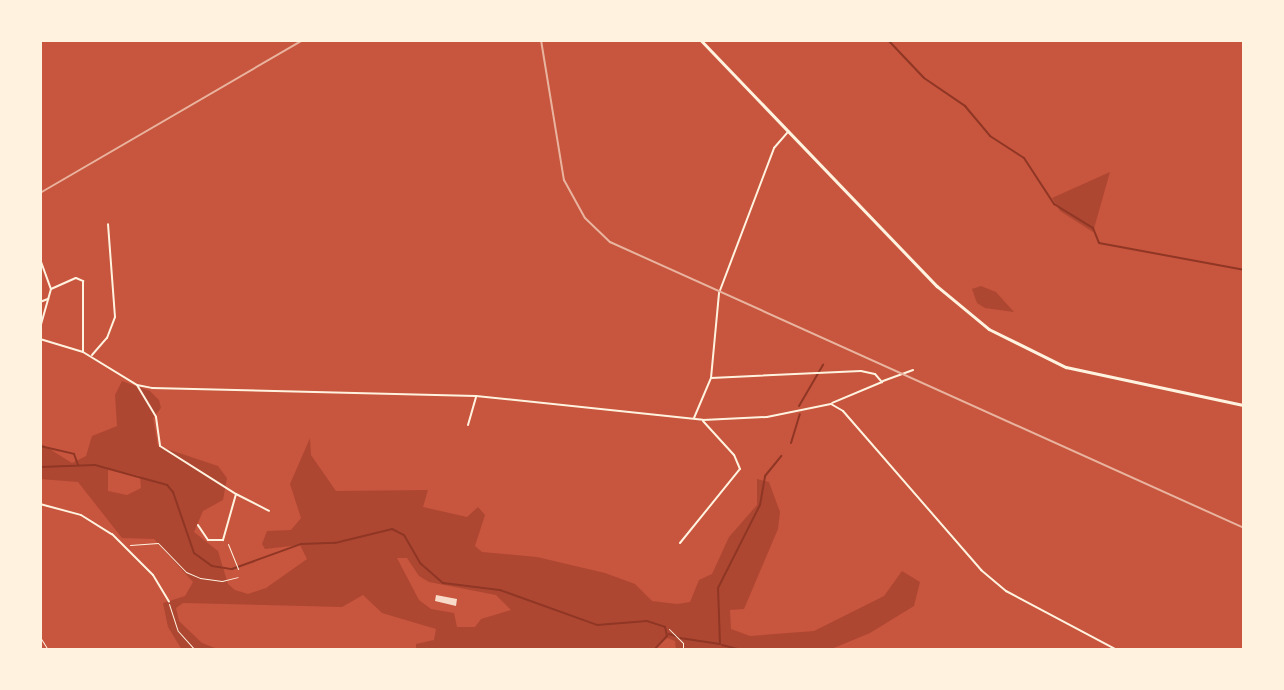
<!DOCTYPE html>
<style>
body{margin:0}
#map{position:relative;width:1284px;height:690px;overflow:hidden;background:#c8553d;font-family:"Golos Text",sans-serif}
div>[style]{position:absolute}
.green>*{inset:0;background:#ae4732}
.stream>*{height:2px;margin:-1px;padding:0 1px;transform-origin:1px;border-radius:1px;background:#8f3625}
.building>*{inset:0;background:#f7dbc8}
.path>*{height:1px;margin:-0.5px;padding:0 0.5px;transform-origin:0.5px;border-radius:0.5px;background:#fff3e0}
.service>*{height:1px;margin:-0.5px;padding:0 0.5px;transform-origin:0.5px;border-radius:0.5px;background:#fff3e0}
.minor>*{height:2px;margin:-1px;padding:0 1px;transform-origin:1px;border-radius:1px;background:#fff3e0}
.tertiary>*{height:2px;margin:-1px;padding:0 1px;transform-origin:1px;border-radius:1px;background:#fff3e0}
.secondary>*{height:2.5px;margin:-1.25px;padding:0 1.25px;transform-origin:1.25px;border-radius:1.25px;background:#fff3e0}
.rail>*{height:2px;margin:-1px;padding:0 1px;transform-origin:1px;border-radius:1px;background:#e9b49f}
span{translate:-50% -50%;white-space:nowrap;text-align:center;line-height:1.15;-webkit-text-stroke:7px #fff3e0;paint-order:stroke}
.frame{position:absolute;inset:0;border:42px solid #fff3e0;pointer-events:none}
</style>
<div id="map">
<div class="green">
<div style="clip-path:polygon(1110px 172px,1093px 232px,1060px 211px,1052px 198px)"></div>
<div style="clip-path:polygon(981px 286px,996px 292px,1014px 312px,985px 308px,977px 303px,972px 289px)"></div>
<div style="clip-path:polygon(evenodd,122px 381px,150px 391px,159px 400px,161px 408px,153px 418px,158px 446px,218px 466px,227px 478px,223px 500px,203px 511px,194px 532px,218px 551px,228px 584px,235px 590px,248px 594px,266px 588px,307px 559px,300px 545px,265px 549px,262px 544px,267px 531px,291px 530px,301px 518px,290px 484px,310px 438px,311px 455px,336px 491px,428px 490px,423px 507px,467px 517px,478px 507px,485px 515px,475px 546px,482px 552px,537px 557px,605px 573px,635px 584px,652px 601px,677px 604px,690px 602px,699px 580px,712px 574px,729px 537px,757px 505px,757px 479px,769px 482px,780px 512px,778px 529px,744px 609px,730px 610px,731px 629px,750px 636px,814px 631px,884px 596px,902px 571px,920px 582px,914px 606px,870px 633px,829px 650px,676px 650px,675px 641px,667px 638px,653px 650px,416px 650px,416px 644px,434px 640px,436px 629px,382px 613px,363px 595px,342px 607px,183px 603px,176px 608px,179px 621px,202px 643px,220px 650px,182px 650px,168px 627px,163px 603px,185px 596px,193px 582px,154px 539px,122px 538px,78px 482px,40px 479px,40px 443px,72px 463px,86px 456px,92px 436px,117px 426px,115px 395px,122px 381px,108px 468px,140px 476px,141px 488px,127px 495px,108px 491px,108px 468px,122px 381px,397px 558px,407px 558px,419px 576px,429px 582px,496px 595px,511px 610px,481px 619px,475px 627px,457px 627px,454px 613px,431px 609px,419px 600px,397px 558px)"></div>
</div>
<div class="stream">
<div style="left:888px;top:40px;width:52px;rotate:46.5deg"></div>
<div style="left:924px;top:78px;width:50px;rotate:34.3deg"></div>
<div style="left:965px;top:106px;width:39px;rotate:50deg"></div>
<div style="left:990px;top:136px;width:40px;rotate:32.9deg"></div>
<div style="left:1024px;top:158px;width:55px;rotate:56.9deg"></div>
<div style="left:1054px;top:204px;width:46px;rotate:31.6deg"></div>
<div style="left:1093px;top:228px;width:16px;rotate:68deg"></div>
<div style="left:1099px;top:243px;width:147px;rotate:10.5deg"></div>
<div style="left:799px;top:406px;width:48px;rotate:-59.7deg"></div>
<div style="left:791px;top:443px;width:30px;rotate:-73deg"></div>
<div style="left:40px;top:446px;width:35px;rotate:13deg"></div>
<div style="left:74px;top:454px;width:12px;rotate:70deg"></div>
<div style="left:40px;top:467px;width:55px;rotate:-2.1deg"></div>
<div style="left:95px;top:465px;width:75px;rotate:15.5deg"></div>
<div style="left:167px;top:485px;width:9px;rotate:49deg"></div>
<div style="left:173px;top:492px;width:65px;rotate:71deg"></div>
<div style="left:194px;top:553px;width:22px;rotate:36deg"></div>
<div style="left:212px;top:566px;width:20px;rotate:9deg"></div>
<div style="left:232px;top:569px;width:73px;rotate:-19.9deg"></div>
<div style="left:301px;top:544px;width:34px;rotate:-2deg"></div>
<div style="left:335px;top:543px;width:59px;rotate:-13.8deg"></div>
<div style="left:392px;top:529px;width:13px;rotate:27deg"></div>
<div style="left:404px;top:535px;width:32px;rotate:60deg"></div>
<div style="left:420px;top:563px;width:30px;rotate:41deg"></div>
<div style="left:443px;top:583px;width:57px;rotate:7deg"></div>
<div style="left:500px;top:590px;width:103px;rotate:19.8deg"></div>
<div style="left:597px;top:625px;width:50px;rotate:-4.6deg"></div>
<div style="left:647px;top:621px;width:19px;rotate:18deg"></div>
<div style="left:665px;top:627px;width:9px;rotate:77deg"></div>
<div style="left:667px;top:636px;width:19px;rotate:133deg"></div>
<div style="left:669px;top:634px;width:9px;rotate:18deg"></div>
<div style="left:680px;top:638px;width:40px;rotate:8.5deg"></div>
<div style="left:720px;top:644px;width:56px;rotate:-92deg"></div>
<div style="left:718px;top:588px;width:93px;rotate:-63.2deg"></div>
<div style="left:760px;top:505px;width:29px;rotate:-80deg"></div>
<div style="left:765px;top:476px;width:26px;rotate:-51deg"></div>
<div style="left:722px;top:645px;width:16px;rotate:14deg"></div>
</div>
<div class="building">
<div style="clip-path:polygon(436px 595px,457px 599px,456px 606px,435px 601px)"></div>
</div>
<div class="path">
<div style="left:228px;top:544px;width:27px;rotate:68deg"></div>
<div style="left:130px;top:545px;width:28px;rotate:-4deg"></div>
<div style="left:158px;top:543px;width:40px;rotate:46deg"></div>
<div style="left:186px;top:572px;width:15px;rotate:23deg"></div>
<div style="left:200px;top:578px;width:22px;rotate:8deg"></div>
<div style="left:222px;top:581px;width:16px;rotate:-14deg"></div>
<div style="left:669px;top:629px;width:20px;rotate:45deg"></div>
<div style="left:683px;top:643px;width:7px;rotate:90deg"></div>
<div style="left:40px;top:637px;width:15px;rotate:58deg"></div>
</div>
<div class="service">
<div style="left:169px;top:604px;width:28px;rotate:72deg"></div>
<div style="left:178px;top:631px;width:25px;rotate:48deg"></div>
</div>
<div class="minor">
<div style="left:40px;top:259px;width:32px;rotate:70deg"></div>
<div style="left:51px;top:289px;width:41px;rotate:105.8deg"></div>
<div style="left:51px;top:289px;width:27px;rotate:-24deg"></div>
<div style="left:76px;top:278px;width:8px;rotate:23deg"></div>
<div style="left:83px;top:281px;width:71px;rotate:90deg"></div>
<div style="left:40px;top:302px;width:9px;rotate:-21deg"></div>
<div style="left:92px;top:355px;width:23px;rotate:-49deg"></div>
<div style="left:107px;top:338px;width:22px;rotate:-69deg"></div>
<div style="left:115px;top:317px;width:93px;rotate:-94.3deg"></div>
<div style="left:711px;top:378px;width:150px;rotate:-2.7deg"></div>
<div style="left:861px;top:371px;width:14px;rotate:12deg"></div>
<div style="left:875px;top:374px;width:11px;rotate:49deg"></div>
<div style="left:882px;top:382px;width:54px;rotate:157.2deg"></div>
<div style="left:883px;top:381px;width:32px;rotate:-20deg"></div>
<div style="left:137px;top:385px;width:37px;rotate:59deg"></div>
<div style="left:156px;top:417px;width:29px;rotate:82deg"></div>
<div style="left:160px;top:446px;width:90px;rotate:32.3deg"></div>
<div style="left:236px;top:494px;width:48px;rotate:105.8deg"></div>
<div style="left:223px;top:540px;width:15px;rotate:180deg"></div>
<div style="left:208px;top:540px;width:18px;rotate:-124deg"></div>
<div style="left:468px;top:425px;width:29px;rotate:-74deg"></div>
<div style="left:236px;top:494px;width:37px;rotate:27deg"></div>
<div style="left:40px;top:504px;width:42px;rotate:15deg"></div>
<div style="left:81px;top:515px;width:36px;rotate:32deg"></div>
<div style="left:112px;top:534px;width:58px;rotate:45deg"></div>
<div style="left:153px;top:575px;width:31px;rotate:59deg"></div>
<div style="left:680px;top:543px;width:95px;rotate:-51deg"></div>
<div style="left:740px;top:469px;width:15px;rotate:-113deg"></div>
<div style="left:734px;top:455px;width:46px;rotate:-132.4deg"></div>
</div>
<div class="tertiary">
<div style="left:40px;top:339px;width:45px;rotate:16.8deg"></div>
<div style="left:83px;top:352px;width:63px;rotate:31.4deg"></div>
<div style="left:137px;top:385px;width:15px;rotate:11deg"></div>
<div style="left:152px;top:388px;width:324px;rotate:1.4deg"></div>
<div style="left:476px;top:396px;width:228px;rotate:6deg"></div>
<div style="left:703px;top:420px;width:64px;rotate:-2.7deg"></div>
<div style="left:767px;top:417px;width:65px;rotate:-11.5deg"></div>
<div style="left:831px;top:404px;width:14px;rotate:30deg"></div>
<div style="left:843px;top:411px;width:211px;rotate:49deg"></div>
<div style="left:981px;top:570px;width:33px;rotate:40deg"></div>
<div style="left:1006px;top:591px;width:126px;rotate:28deg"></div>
<div style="left:694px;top:418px;width:43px;rotate:-67deg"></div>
<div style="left:711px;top:378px;width:85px;rotate:-84.6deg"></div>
<div style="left:719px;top:293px;width:155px;rotate:-69.2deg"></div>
<div style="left:774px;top:148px;width:21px;rotate:-49deg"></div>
</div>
<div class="secondary">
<div style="left:701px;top:40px;width:341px;rotate:46.2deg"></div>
<div style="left:937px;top:286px;width:67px;rotate:39.6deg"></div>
<div style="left:989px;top:329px;width:86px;rotate:26.3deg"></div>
<div style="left:1066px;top:367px;width:182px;rotate:12.1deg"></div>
</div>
<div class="rail">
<div style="left:541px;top:40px;width:142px;rotate:80.7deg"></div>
<div style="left:564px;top:180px;width:43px;rotate:61.1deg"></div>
<div style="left:585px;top:218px;width:35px;rotate:44deg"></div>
<div style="left:610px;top:242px;width:696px;rotate:24.28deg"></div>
<div style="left:40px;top:193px;width:304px;rotate:-30.2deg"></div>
</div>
<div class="frame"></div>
</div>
